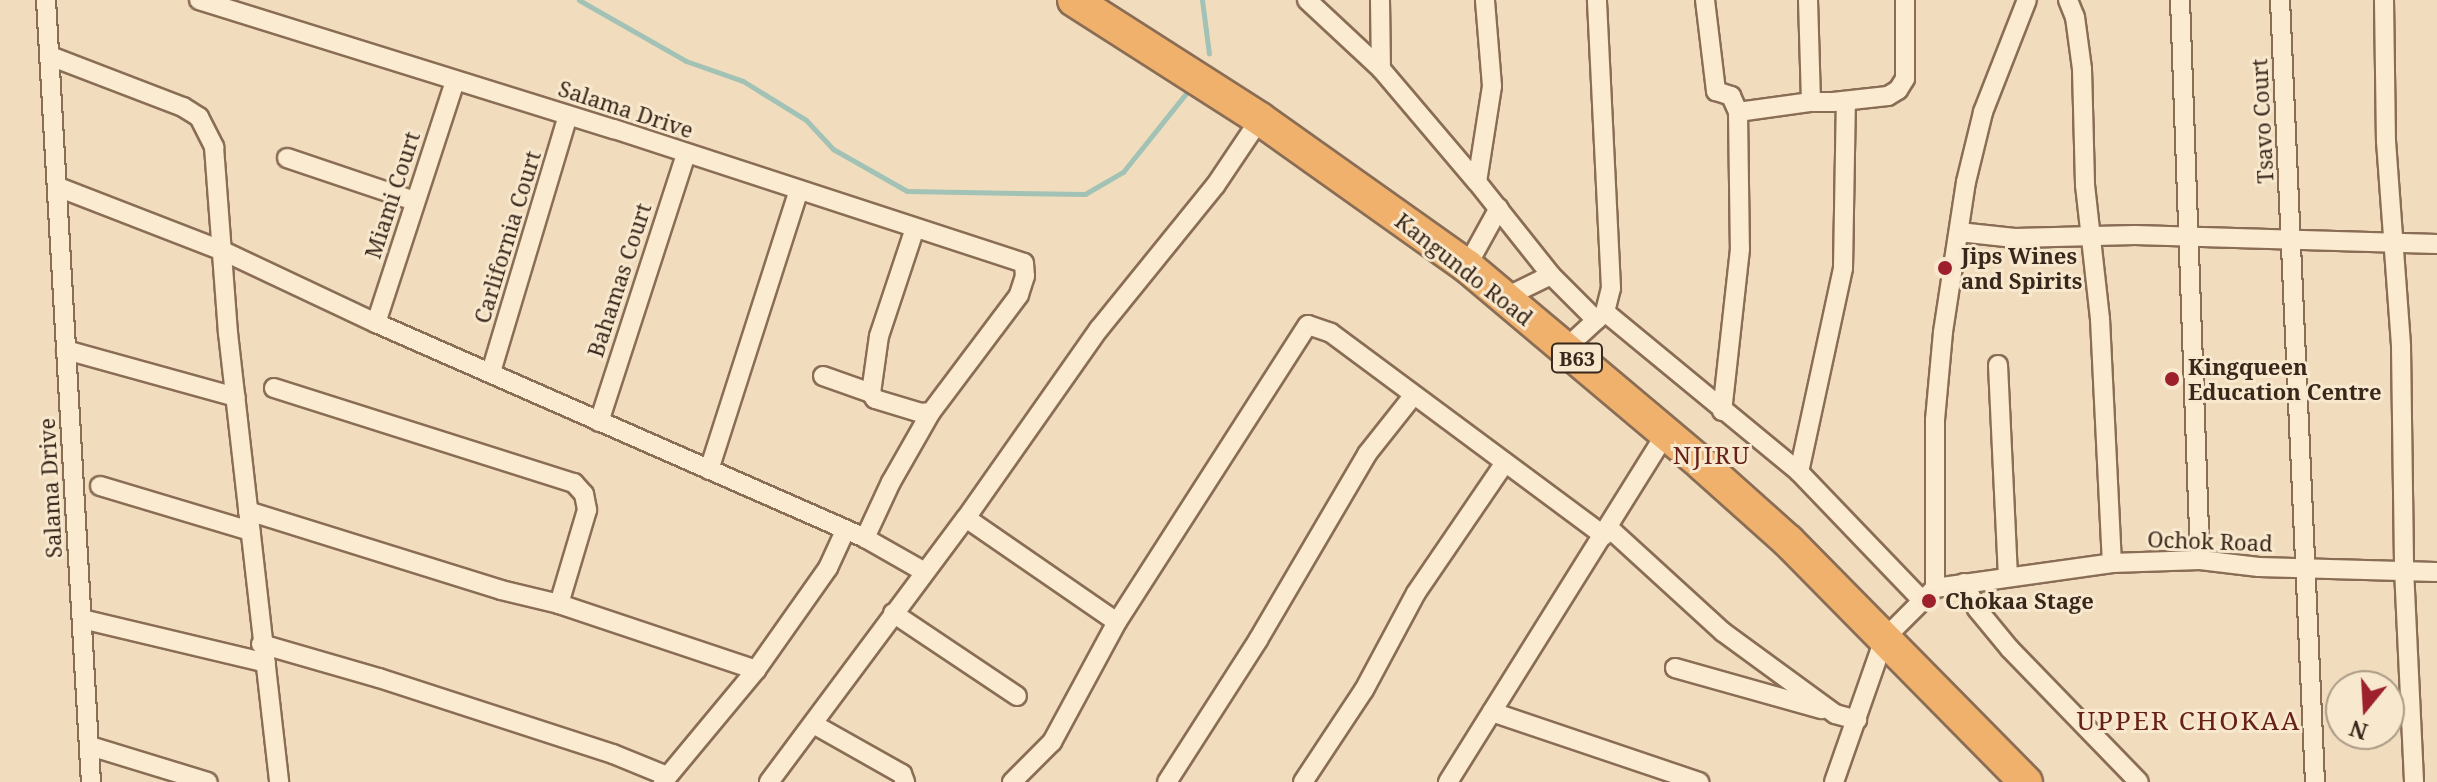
<!DOCTYPE html>
<style>
body{margin:0}
#map{position:relative;width:2437px;height:782px;overflow:hidden;background:#f1ddbe;font-family:"Noto Serif",serif}
div>[style]{position:absolute}
.stream>*{height:5px;margin:-2.5px;padding:0 2.5px;transform-origin:2.5px;border-radius:2.5px;background:#a1c2b5}
.roads{filter:drop-shadow(2px 0 #8a6d55) drop-shadow(-2px 0 #8a6d55) drop-shadow(0 2px #8a6d55) drop-shadow(0 -2px #8a6d55)}
.minor>*{height:18px;margin:-9px;padding:0 9px;transform-origin:9px;border-radius:9px;background:#fbebd1}
.trunk>*{height:32px;margin:-16px;padding:0 16px;transform-origin:16px;border-radius:16px;background:#efb16c}
.dots>*{width:22px;height:22px;translate:-50% -50%;box-sizing:border-box;border:4px solid #f8e8ce;border-radius:50%}
span{translate:-50% -50%;white-space:nowrap;text-align:center;line-height:1.15;-webkit-text-stroke:6px #f8e8ce;paint-order:stroke}
.shield-label span{padding:2px 6px;background:#f8e8ce;border:2px solid;border-radius:6px;-webkit-text-stroke-width:0}
.shield-label{font-size:20px;color:#38271b;font-weight:700}
.street-label{font-size:22px;color:#38271b}
.poi-label{font-size:22px;color:#38271b;font-weight:700}
.left{translate:0 -50%;text-align:left}
.neighbourhood-label{font-size:24px;color:#682118;letter-spacing:2px}
.quarter-label{font-size:26px;color:#682118;letter-spacing:2px}
.north{position:absolute;left:2325px;top:670px;width:80px;height:80px;box-sizing:border-box;background:#f8e8ce;border:2px solid #ab9b86;border-radius:50%;rotate:198deg;font-size:22px;font-weight:700;line-height:32px;text-align:center;color:#38271b}
.north::after{content:'';display:block;margin:auto;width:28px;height:36px;background:#9d212d;clip-path:polygon(50% 0,100% 100%,50% 72%,0 100%)}
</style>
<div id="map">
<div class="stream">
<div style="left:579px;top:0;width:123px;rotate:29.7deg"></div>
<div style="left:686px;top:61px;width:60px;rotate:19.3deg"></div>
<div style="left:743px;top:81px;width:74px;rotate:31.8deg"></div>
<div style="left:806px;top:120px;width:40px;rotate:47deg"></div>
<div style="left:833px;top:149px;width:85px;rotate:29.6deg"></div>
<div style="left:907px;top:191px;width:178px;rotate:1deg"></div>
<div style="left:1085px;top:194px;width:44px;rotate:-30.1deg"></div>
<div style="left:1123px;top:172px;width:110px;rotate:-51.3deg"></div>
<div style="left:1202px;top:0;width:54px;rotate:82.6deg"></div>
</div>
<div class="roads">
<div class="minor">
<div style="left:46px;top:0;width:783px;rotate:86.71deg"></div>
<div style="left:199px;top:0;width:435px;rotate:17.3deg"></div>
<div style="left:614px;top:129px;width:431px;rotate:18.1deg"></div>
<div style="left:1024px;top:263px;width:13px;rotate:86deg"></div>
<div style="left:1025px;top:276px;width:20px;rotate:108deg"></div>
<div style="left:1019px;top:295px;width:146px;rotate:126.9deg"></div>
<div style="left:931px;top:412px;width:81px;rotate:119.7deg"></div>
<div style="left:891px;top:482px;width:62px;rotate:114.9deg"></div>
<div style="left:1307px;top:0;width:101px;rotate:43deg"></div>
<div style="left:1381px;top:69px;width:148px;rotate:49.7deg"></div>
<div style="left:1477px;top:182px;width:119px;rotate:51.5deg"></div>
<div style="left:1551px;top:275px;width:64px;rotate:45deg"></div>
<div style="left:1380px;top:0;width:69px;rotate:89.2deg"></div>
<div style="left:1705px;top:0;width:92px;rotate:83.1deg"></div>
<div style="left:1716px;top:91px;width:16px;rotate:18deg"></div>
<div style="left:1731px;top:96px;width:17px;rotate:66deg"></div>
<div style="left:1738px;top:112px;width:137px;rotate:89.2deg"></div>
<div style="left:1740px;top:249px;width:163px;rotate:96.3deg"></div>
<div style="left:1808px;top:0;width:102px;rotate:88.3deg"></div>
<div style="left:1811px;top:102px;width:22px"></div>
<div style="left:1833px;top:102px;width:55px;rotate:-6.2deg"></div>
<div style="left:1888px;top:96px;width:12px;rotate:-31deg"></div>
<div style="left:1898px;top:90px;width:13px;rotate:-58deg"></div>
<div style="left:1905px;top:79px;width:79px;rotate:-90deg"></div>
<div style="left:2068px;top:0;width:18px;rotate:68deg"></div>
<div style="left:2075px;top:17px;width:52px;rotate:82.3deg"></div>
<div style="left:2082px;top:69px;width:116px;rotate:88.5deg"></div>
<div style="left:2085px;top:185px;width:135px;rotate:83.6deg"></div>
<div style="left:2100px;top:319px;width:244px;rotate:87.2deg"></div>
<div style="left:2180px;top:0;width:560px;rotate:87.95deg"></div>
<div style="left:2280px;top:0;width:783px;rotate:87.44deg"></div>
<div style="left:2384px;top:0;width:141px;rotate:89.2deg"></div>
<div style="left:2386px;top:141px;width:207px;rotate:85.8deg"></div>
<div style="left:2401px;top:347px;width:222px;rotate:89.2deg"></div>
<div style="left:2404px;top:569px;width:213px;rotate:87.3deg"></div>
<div style="left:50px;top:56px;width:142px;rotate:21deg"></div>
<div style="left:183px;top:107px;width:19px;rotate:32deg"></div>
<div style="left:199px;top:117px;width:34px;rotate:63deg"></div>
<div style="left:214px;top:147px;width:187px;rotate:85.7deg"></div>
<div style="left:228px;top:333px;width:452px;rotate:83.5deg"></div>
<div style="left:1738px;top:112px;width:74px;rotate:-7.8deg"></div>
<div style="left:287px;top:158px;width:135px;rotate:18.6deg"></div>
<div style="left:1477px;top:182px;width:97px;rotate:-81.1deg"></div>
<div style="left:1492px;top:86px;width:86px;rotate:-94.7deg"></div>
<div style="left:58px;top:187px;width:177px;rotate:21.2deg"></div>
<div style="left:223px;top:251px;width:169px;rotate:25.2deg"></div>
<div style="left:376px;top:323px;width:534px;rotate:23.73deg"></div>
<div style="left:865px;top:538px;width:67px;rotate:29.6deg"></div>
<div style="left:915px;top:228px;width:114px;rotate:108.4deg"></div>
<div style="left:879px;top:336px;width:58px;rotate:98deg"></div>
<div style="left:871px;top:393px;width:7px;rotate:56deg"></div>
<div style="left:875px;top:399px;width:48px;rotate:16.9deg"></div>
<div style="left:921px;top:413px;width:10px;rotate:-6deg"></div>
<div style="left:1959px;top:232px;width:56px;rotate:6.1deg"></div>
<div style="left:2015px;top:238px;width:120px;rotate:-1.4deg"></div>
<div style="left:2135px;top:235px;width:302px;rotate:1.7deg"></div>
<div style="left:1467px;top:266px;width:66px;rotate:-61.1deg"></div>
<div style="left:1504px;top:298px;width:52px;rotate:-26.1deg"></div>
<div style="left:1605px;top:312px;width:251px;rotate:39.5deg"></div>
<div style="left:1799px;top:472px;width:176px;rotate:46.2deg"></div>
<div style="left:376px;top:323px;width:255px;rotate:-71.9deg"></div>
<div style="left:1566px;top:348px;width:53px;rotate:-42.7deg"></div>
<div style="left:1605px;top:312px;width:25px;rotate:-76deg"></div>
<div style="left:1611px;top:288px;width:288px;rotate:-92.8deg"></div>
<div style="left:66px;top:350px;width:176px;rotate:15.5deg"></div>
<div style="left:1998px;top:365px;width:210px;rotate:87.3deg"></div>
<div style="left:491px;top:372px;width:267px;rotate:-73.3deg"></div>
<div style="left:823px;top:376px;width:51px;rotate:19.5deg"></div>
<div style="left:274px;top:388px;width:315px;rotate:17.6deg"></div>
<div style="left:574px;top:483px;width:15px;rotate:48deg"></div>
<div style="left:584px;top:494px;width:16px;rotate:79deg"></div>
<div style="left:587px;top:510px;width:98px;rotate:106.6deg"></div>
<div style="left:599px;top:422px;width:282px;rotate:-72deg"></div>
<div style="left:709px;top:470px;width:294px;rotate:-72.2deg"></div>
<div style="left:1799px;top:472px;width:209px;rotate:-77.8deg"></div>
<div style="left:1843px;top:268px;width:166px;rotate:-89deg"></div>
<div style="left:100px;top:486px;width:157px;rotate:16.7deg"></div>
<div style="left:248px;top:511px;width:265px;rotate:17.3deg"></div>
<div style="left:501px;top:590px;width:60px;rotate:13.6deg"></div>
<div style="left:559px;top:604px;width:208px;rotate:18.5deg"></div>
<div style="left:966px;top:518px;width:183px;rotate:34.6deg"></div>
<div style="left:1609px;top:528px;width:154px;rotate:42.4deg"></div>
<div style="left:1723px;top:632px;width:139px;rotate:36.2deg"></div>
<div style="left:1835px;top:714px;width:23px;rotate:15deg"></div>
<div style="left:1964px;top:583px;width:29px;rotate:63deg"></div>
<div style="left:1977px;top:609px;width:52px;rotate:50.5deg"></div>
<div style="left:2010px;top:649px;width:185px;rotate:45.9deg"></div>
<div style="left:1935px;top:588px;width:179px;rotate:-8deg"></div>
<div style="left:2112px;top:563px;width:88px;rotate:-2deg"></div>
<div style="left:2200px;top:560px;width:59px;rotate:6.8deg"></div>
<div style="left:2259px;top:567px;width:178px;rotate:1.6deg"></div>
<div style="left:893px;top:613px;width:149px;rotate:33.8deg"></div>
<div style="left:82px;top:619px;width:189px;rotate:13.4deg"></div>
<div style="left:261px;top:644px;width:123px;rotate:16.1deg"></div>
<div style="left:379px;top:678px;width:246px;rotate:18deg"></div>
<div style="left:613px;top:754px;width:58px;rotate:22.2deg"></div>
<div style="left:1675px;top:668px;width:152px;rotate:15.7deg"></div>
<div style="left:1492px;top:712px;width:219px;rotate:18.7deg"></div>
<div style="left:815px;top:725px;width:100px;rotate:29.4deg"></div>
<div style="left:902px;top:774px;width:9px;rotate:69deg"></div>
<div style="left:90px;top:746px;width:123px;rotate:17deg"></div>
<div style="left:663px;top:782px;width:146px;rotate:-50.3deg"></div>
<div style="left:756px;top:670px;width:125px;rotate:-54.8deg"></div>
<div style="left:828px;top:568px;width:41px;rotate:-65.3deg"></div>
<div style="left:769px;top:782px;width:329px;rotate:-53.3deg"></div>
<div style="left:966px;top:518px;width:231px;rotate:-54.9deg"></div>
<div style="left:1099px;top:329px;width:184px;rotate:-51deg"></div>
<div style="left:1215px;top:186px;width:81px;rotate:-56.1deg"></div>
<div style="left:1012px;top:782px;width:57px;rotate:-45deg"></div>
<div style="left:1052px;top:742px;width:136px;rotate:-61.6deg"></div>
<div style="left:1117px;top:622px;width:353px;rotate:-57.3deg"></div>
<div style="left:1308px;top:325px;width:24px;rotate:19deg"></div>
<div style="left:1331px;top:333px;width:340px;rotate:36.6deg"></div>
<div style="left:1167px;top:782px;width:169px;rotate:-57.3deg"></div>
<div style="left:1258px;top:640px;width:216px;rotate:-59.6deg"></div>
<div style="left:1367px;top:454px;width:74px;rotate:-51.6deg"></div>
<div style="left:1303px;top:782px;width:110px;rotate:-56.5deg"></div>
<div style="left:1364px;top:690px;width:110px;rotate:-61.8deg"></div>
<div style="left:1416px;top:593px;width:156px;rotate:-55.7deg"></div>
<div style="left:1448px;top:782px;width:411px;rotate:-58deg"></div>
<div style="left:1834px;top:782px;width:151px;rotate:-70.7deg"></div>
<div style="left:1884px;top:639px;width:72px;rotate:-45deg"></div>
<div style="left:1935px;top:588px;width:168px;rotate:-90deg"></div>
<div style="left:1935px;top:420px;width:88px;rotate:-84.8deg"></div>
<div style="left:1943px;top:332px;width:152px;rotate:-81.3deg"></div>
<div style="left:1966px;top:182px;width:72px;rotate:-76.3deg"></div>
<div style="left:1983px;top:112px;width:120px;rotate:-68.6deg"></div>
</div>
<div class="trunk">
<div style="left:1074px;top:0;width:221px;rotate:32.6deg"></div>
<div style="left:1260px;top:119px;width:254px;rotate:35.4deg"></div>
<div style="left:1467px;top:266px;width:309px;rotate:40.1deg"></div>
<div style="left:1703px;top:465px;width:114px;rotate:41.8deg"></div>
<div style="left:1788px;top:541px;width:339px;rotate:45.4deg"></div>
</div>
</div>
<div class="dots">
<div style="left:1945px;top:268px;background:#9d212d"></div>
<div style="left:2172px;top:379px;background:#9d212d"></div>
<div style="left:1929px;top:601px;background:#9d212d"></div>
</div>
<div class="shield-label">
<span style="left:1577px;top:358px">B63</span>
</div>
<div class="street-label">
<span style="left:626px;top:109px;rotate:18deg">Salama Drive</span>
<span style="left:2262px;top:121px;rotate:-93deg">Tsavo Court</span>
<span style="left:392px;top:195px;rotate:-72deg">Miami Court</span>
<span style="left:507px;top:237px;rotate:-73deg">Carlifornia Court</span>
<span style="left:1464px;top:269px;rotate:38deg">Kangundo Road</span>
<span style="left:619px;top:280px;rotate:-72deg">Bahamas Court</span>
<span style="left:50px;top:488px;rotate:-93deg">Salama Drive</span>
<span style="left:2210px;top:541px;rotate:2deg">Ochok Road</span>
</div>
<div class="poi-label">
<span class="left" style="left:1961px;top:268px">Jips Wines<br>and Spirits</span>
<span class="left" style="left:2188px;top:379px">Kingqueen<br>Education Centre</span>
<span class="left" style="left:1945px;top:601px">Chokaa Stage</span>
</div>
<div class="neighbourhood-label">
<span style="left:1712px;top:455px">NJIRU</span>
</div>
<div class="quarter-label">
<span style="left:2189px;top:721px">UPPER CHOKAA</span>
</div>
<div class="north">N</div>
</div>
